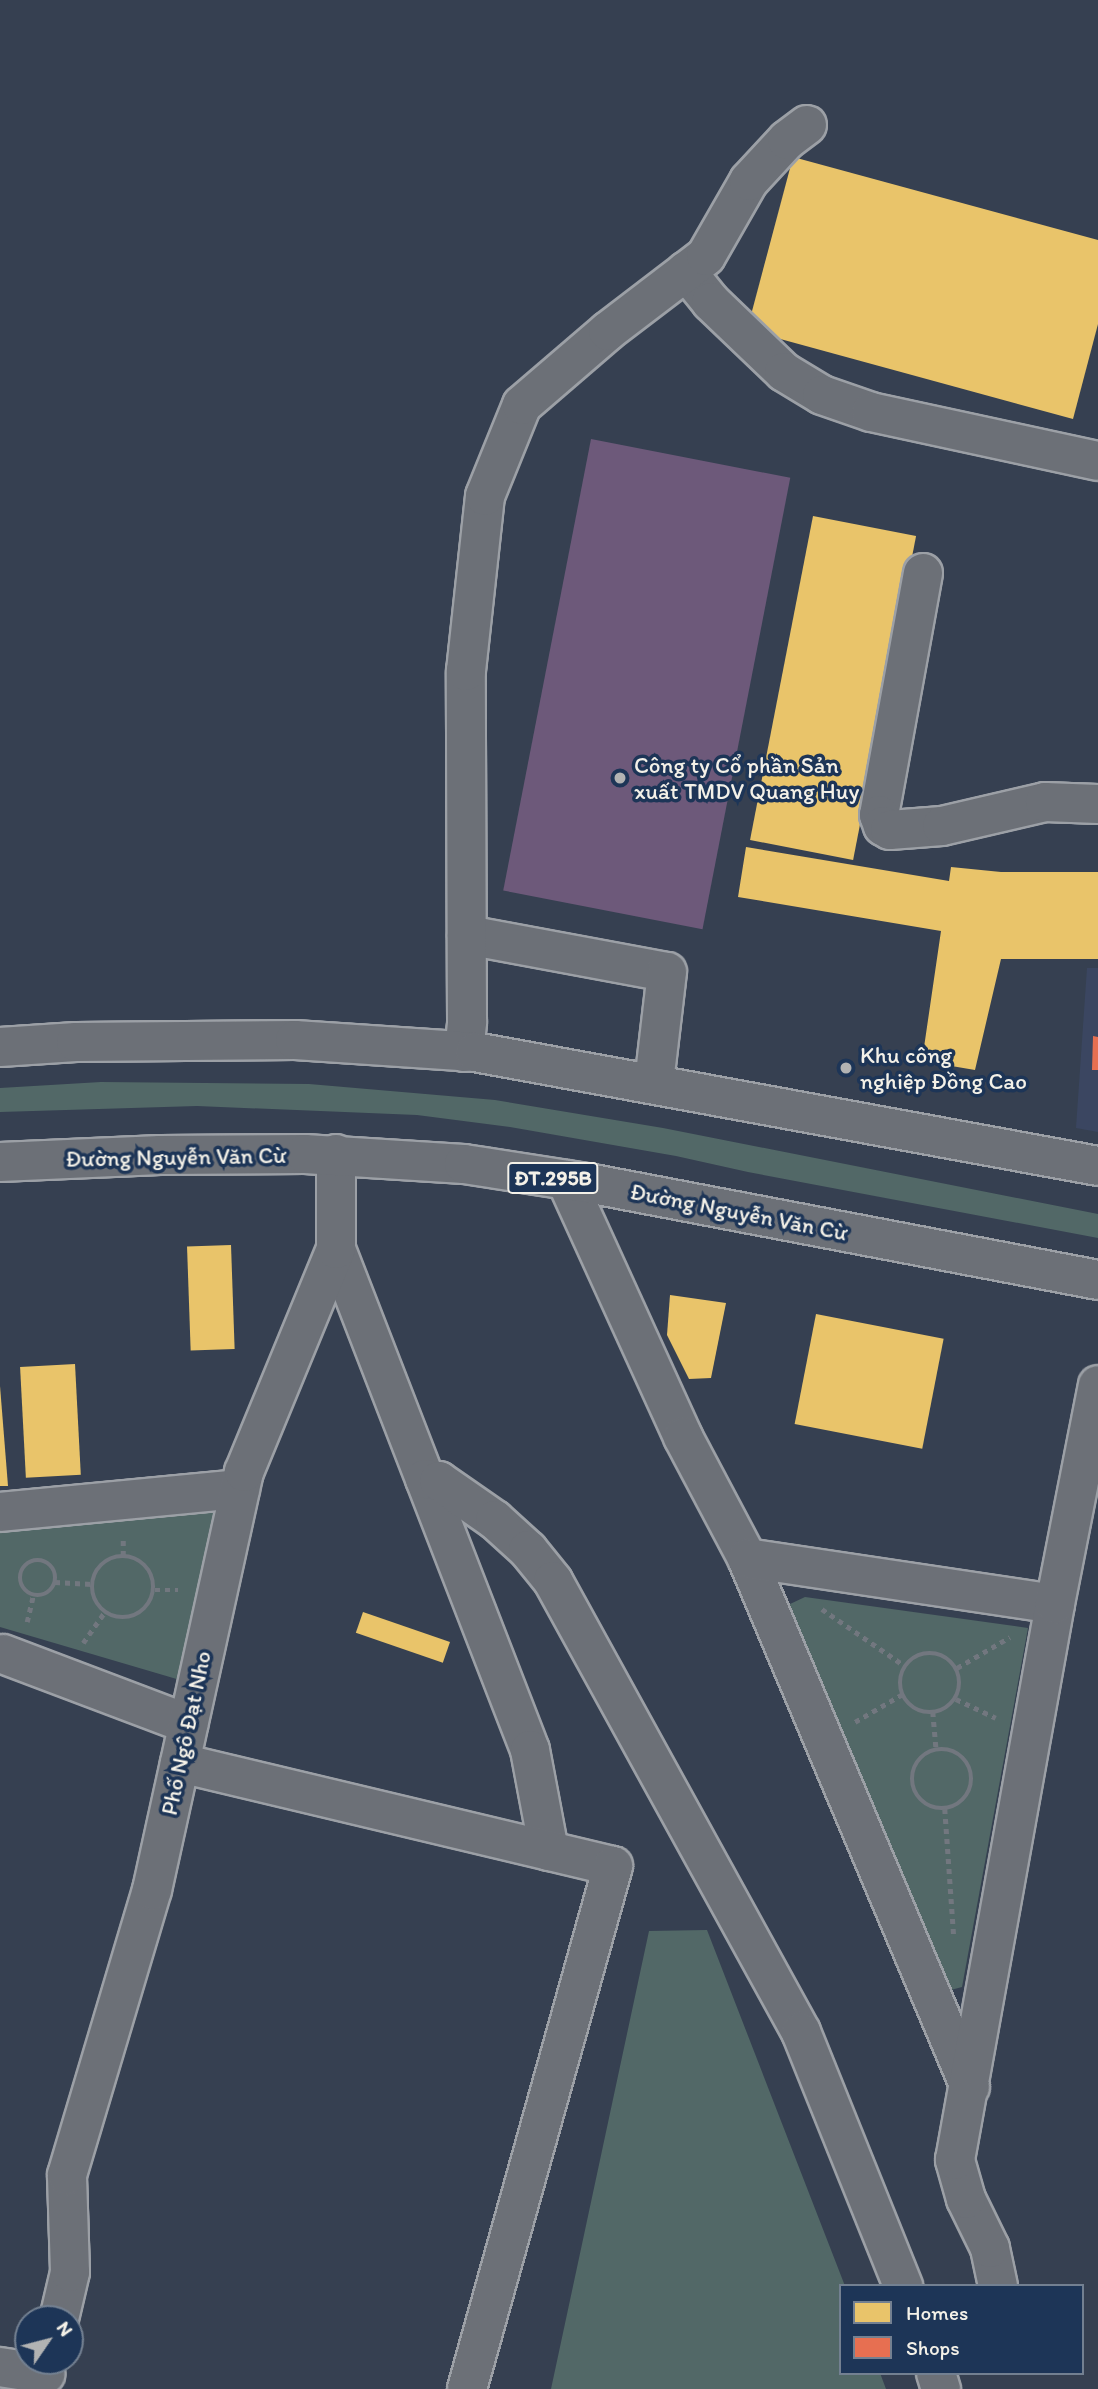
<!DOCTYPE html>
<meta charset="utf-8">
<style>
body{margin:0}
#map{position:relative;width:1098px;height:2389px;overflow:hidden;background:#364051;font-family:Itim,sans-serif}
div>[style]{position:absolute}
.built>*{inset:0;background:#3b4661}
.green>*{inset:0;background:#526867}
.homes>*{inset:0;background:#e9c46a;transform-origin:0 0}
.shops>*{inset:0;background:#e76f51}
.offices>*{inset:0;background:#6d597a;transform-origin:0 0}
.path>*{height:4.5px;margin-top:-2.25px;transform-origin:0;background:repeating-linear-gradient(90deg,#72777f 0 5px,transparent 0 10px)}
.path>.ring{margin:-2.25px;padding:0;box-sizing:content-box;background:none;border:4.5px solid #72777f;border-radius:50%}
.roads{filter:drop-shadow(2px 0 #9ca0a6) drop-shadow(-2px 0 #9ca0a6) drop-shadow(0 2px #9ca0a6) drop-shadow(0 -2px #9ca0a6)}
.minor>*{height:38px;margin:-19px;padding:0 19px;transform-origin:19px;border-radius:19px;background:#6c7077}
.major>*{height:38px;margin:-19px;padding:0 19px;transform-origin:19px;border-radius:19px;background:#6c7077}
.dots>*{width:19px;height:19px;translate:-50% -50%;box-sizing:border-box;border:4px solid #1d3557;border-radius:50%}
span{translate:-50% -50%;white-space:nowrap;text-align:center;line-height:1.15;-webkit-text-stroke:7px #1d3557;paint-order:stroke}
.shield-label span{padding:2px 5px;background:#1d3557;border:2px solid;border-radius:5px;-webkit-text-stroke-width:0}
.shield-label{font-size:21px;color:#f4f1e8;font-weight:700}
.poi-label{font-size:23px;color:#f4f1e8}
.left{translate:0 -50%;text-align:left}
.street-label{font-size:23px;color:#f4f1e8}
.legend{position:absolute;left:839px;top:2284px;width:245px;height:91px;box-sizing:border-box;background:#1d3557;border:2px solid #738091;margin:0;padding:9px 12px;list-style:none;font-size:21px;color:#f4f1e8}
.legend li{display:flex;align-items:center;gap:14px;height:35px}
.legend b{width:35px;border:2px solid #738091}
.north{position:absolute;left:14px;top:2305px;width:70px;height:70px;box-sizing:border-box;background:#1d3557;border:2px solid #738091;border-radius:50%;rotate:55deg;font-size:19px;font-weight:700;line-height:28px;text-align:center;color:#f4f1e8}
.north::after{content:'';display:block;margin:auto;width:24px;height:32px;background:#b2b3b3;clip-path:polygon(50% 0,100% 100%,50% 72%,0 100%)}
</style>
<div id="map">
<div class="built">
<div style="clip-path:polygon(1087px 968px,1098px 968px,1098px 1132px,1076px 1128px)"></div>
</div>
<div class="green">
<div style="clip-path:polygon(101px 1082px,309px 1084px,495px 1100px,663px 1128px,1098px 1214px,1098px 1238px,748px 1172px,676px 1156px,510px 1127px,417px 1115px,197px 1106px,0 1112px,0 1088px)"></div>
<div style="clip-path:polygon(213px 1510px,217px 1519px,180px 1680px,0 1627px,0 1521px)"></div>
<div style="clip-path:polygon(805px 1597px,1028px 1628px,962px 1987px,947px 1991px,790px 1611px,790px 1604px)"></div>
<div style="clip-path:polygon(707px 1930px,845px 2286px,841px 2286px,841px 2373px,880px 2373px,886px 2389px,551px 2389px,649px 1931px)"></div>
</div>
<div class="homes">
<div style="clip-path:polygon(793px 157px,1098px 240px,1098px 324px,1073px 419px,747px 330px)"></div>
<div style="left:813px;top:516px;width:105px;height:330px;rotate:11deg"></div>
<div style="clip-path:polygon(746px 847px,949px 881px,951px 867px,1001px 872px,1098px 872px,1098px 959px,1001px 959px,975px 1070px,922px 1061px,941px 931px,738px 897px)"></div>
<div style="left:231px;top:1245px;width:104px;height:44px;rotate:88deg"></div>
<div style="clip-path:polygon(670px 1295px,726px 1303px,711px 1378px,689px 1379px,667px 1335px)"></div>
<div style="left:816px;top:1314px;width:130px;height:112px;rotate:11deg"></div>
<div style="left:75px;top:1364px;width:111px;height:55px;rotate:87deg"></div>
<div style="clip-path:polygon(0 1386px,8px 1486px,0 1486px)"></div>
<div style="left:363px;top:1612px;width:92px;height:22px;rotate:19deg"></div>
</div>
<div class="shops">
<div style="clip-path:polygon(1093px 1036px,1098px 1037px,1098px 1070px,1092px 1070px)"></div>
</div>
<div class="offices">
<div style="left:591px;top:439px;width:203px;height:460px;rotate:11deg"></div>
</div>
<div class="path">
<div class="ring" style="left:92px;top:1556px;width:57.5px;height:57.5px"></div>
<div style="left:123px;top:1556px;width:17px;rotate:-90deg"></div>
<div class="ring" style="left:20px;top:1560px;width:31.5px;height:31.5px"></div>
<div style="left:55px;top:1582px;width:37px;rotate:3deg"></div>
<div style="left:155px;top:1590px;width:23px"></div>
<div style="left:822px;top:1609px;width:101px;rotate:34.5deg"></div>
<div style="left:27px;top:1622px;width:27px;rotate:-77deg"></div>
<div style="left:83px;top:1643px;width:38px;rotate:-55deg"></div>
<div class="ring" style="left:900px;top:1653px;width:55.5px;height:55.5px"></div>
<div style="left:957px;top:1668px;width:61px;rotate:-30.3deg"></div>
<div style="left:956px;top:1699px;width:44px;rotate:25.4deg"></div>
<div style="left:933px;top:1712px;width:38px;rotate:85deg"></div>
<div style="left:855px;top:1722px;width:56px;rotate:-30.3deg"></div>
<div class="ring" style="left:912px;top:1749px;width:55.5px;height:55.5px"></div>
<div style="left:945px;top:1809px;width:128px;rotate:86deg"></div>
</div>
<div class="roads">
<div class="minor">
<div style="left:686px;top:271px;width:40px;rotate:51deg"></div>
<div style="left:711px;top:302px;width:101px;rotate:43.8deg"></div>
<div style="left:784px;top:372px;width:44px;rotate:31.2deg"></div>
<div style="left:822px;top:395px;width:52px;rotate:19.1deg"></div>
<div style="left:871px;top:412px;width:232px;rotate:12.2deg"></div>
<div style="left:923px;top:573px;width:246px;rotate:100.3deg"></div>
<div style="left:879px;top:815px;width:12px;rotate:70deg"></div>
<div style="left:883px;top:826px;width:8px;rotate:30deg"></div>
<div style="left:890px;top:830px;width:52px;rotate:-4.4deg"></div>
<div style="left:942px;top:826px;width:106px;rotate:-13.1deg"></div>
<div style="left:1045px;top:802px;width:53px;rotate:2.2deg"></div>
<div style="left:467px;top:935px;width:203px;rotate:10.5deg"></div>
<div style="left:667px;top:972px;width:111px;rotate:96.7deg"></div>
<div style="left:464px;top:1052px;width:31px;rotate:-84deg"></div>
<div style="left:467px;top:1021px;width:350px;rotate:-90.2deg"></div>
<div style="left:466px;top:671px;width:176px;rotate:-83.8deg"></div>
<div style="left:485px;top:496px;width:98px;rotate:-67.9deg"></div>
<div style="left:522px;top:405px;width:113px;rotate:-40.7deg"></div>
<div style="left:608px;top:331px;width:123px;rotate:-37.4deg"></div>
<div style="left:706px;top:256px;width:86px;rotate:-60.2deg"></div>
<div style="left:749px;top:181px;width:56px;rotate:-47.2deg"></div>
<div style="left:787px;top:140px;width:25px;rotate:-37deg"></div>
<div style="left:566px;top:1180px;width:282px;rotate:65.5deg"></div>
<div style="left:683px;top:1437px;width:137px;rotate:62.1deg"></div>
<div style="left:747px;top:1558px;width:574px;rotate:67.14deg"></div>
<div style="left:336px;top:1249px;width:537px;rotate:68.83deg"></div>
<div style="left:530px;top:1750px;width:103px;rotate:79.3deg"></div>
<div style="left:425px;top:1479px;width:14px;rotate:8deg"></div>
<div style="left:439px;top:1481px;width:68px;rotate:34.9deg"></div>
<div style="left:495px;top:1520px;width:45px;rotate:42.3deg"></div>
<div style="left:528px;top:1550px;width:40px;rotate:51deg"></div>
<div style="left:553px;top:1581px;width:515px;rotate:61.19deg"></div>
<div style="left:801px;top:2032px;width:274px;rotate:68.1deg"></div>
<div style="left:0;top:1512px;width:241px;rotate:-5.5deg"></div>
<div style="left:747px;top:1558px;width:311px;rotate:8.5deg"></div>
<div style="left:3px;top:1654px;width:198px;rotate:20.7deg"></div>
<div style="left:180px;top:1763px;width:445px;rotate:13.4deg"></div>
<div style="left:613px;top:1866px;width:543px;rotate:105.6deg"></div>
<div style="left:998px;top:2286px;width:39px;rotate:-102deg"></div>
<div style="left:990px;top:2248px;width:55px;rotate:-116.1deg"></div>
<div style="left:966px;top:2199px;width:41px;rotate:-105.8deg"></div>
<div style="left:955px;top:2160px;width:565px;rotate:-79.8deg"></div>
<div style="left:1055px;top:1604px;width:223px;rotate:-78.9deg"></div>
<div style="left:59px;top:2319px;width:48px;rotate:-76.8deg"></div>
<div style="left:70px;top:2272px;width:97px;rotate:-91.8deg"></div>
<div style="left:67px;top:2175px;width:297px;rotate:-73.4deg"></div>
<div style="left:152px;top:1890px;width:428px;rotate:-77.6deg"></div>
<div style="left:244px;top:1472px;width:241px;rotate:-67.6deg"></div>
<div style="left:336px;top:1249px;width:95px;rotate:-90deg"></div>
<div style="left:0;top:2367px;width:46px;rotate:8.8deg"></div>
<div style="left:936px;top:2373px;width:17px;rotate:73deg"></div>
</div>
<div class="major">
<div style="left:0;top:1047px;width:76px;rotate:-3.8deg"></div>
<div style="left:76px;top:1042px;width:219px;rotate:-0.5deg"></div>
<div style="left:295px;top:1040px;width:180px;rotate:3.8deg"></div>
<div style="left:475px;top:1052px;width:633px;rotate:10.37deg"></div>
<div style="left:0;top:1162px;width:160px;rotate:-2.5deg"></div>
<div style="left:160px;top:1155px;width:145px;rotate:-0.4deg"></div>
<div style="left:305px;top:1154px;width:159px;rotate:3.6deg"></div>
<div style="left:464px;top:1164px;width:131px;rotate:8.8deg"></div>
<div style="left:593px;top:1184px;width:514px;rotate:10.76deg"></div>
</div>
</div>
<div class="dots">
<div style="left:620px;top:778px;background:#b2b3b3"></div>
<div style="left:846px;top:1068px;background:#b2b3b3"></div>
</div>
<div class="shield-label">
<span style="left:553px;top:1178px">ĐT.295B</span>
</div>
<div class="poi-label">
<span class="left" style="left:634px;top:778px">Công ty Cổ phần Sản<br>xuất TMDV Quang Huy</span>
<span class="left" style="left:860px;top:1068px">Khu công<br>nghiệp Đồng Cao</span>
</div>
<div class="street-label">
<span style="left:176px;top:1157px;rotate:-1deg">Đường Nguyễn Văn Cừ</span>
<span style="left:739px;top:1212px;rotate:11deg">Đường Nguyễn Văn Cừ</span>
<span style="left:186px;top:1733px;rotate:-78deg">Phố Ngô Đạt Nho</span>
</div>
<ul class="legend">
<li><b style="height:19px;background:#e9c46a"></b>Homes</li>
<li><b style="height:19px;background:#e76f51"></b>Shops</li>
</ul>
<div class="north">N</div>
</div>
